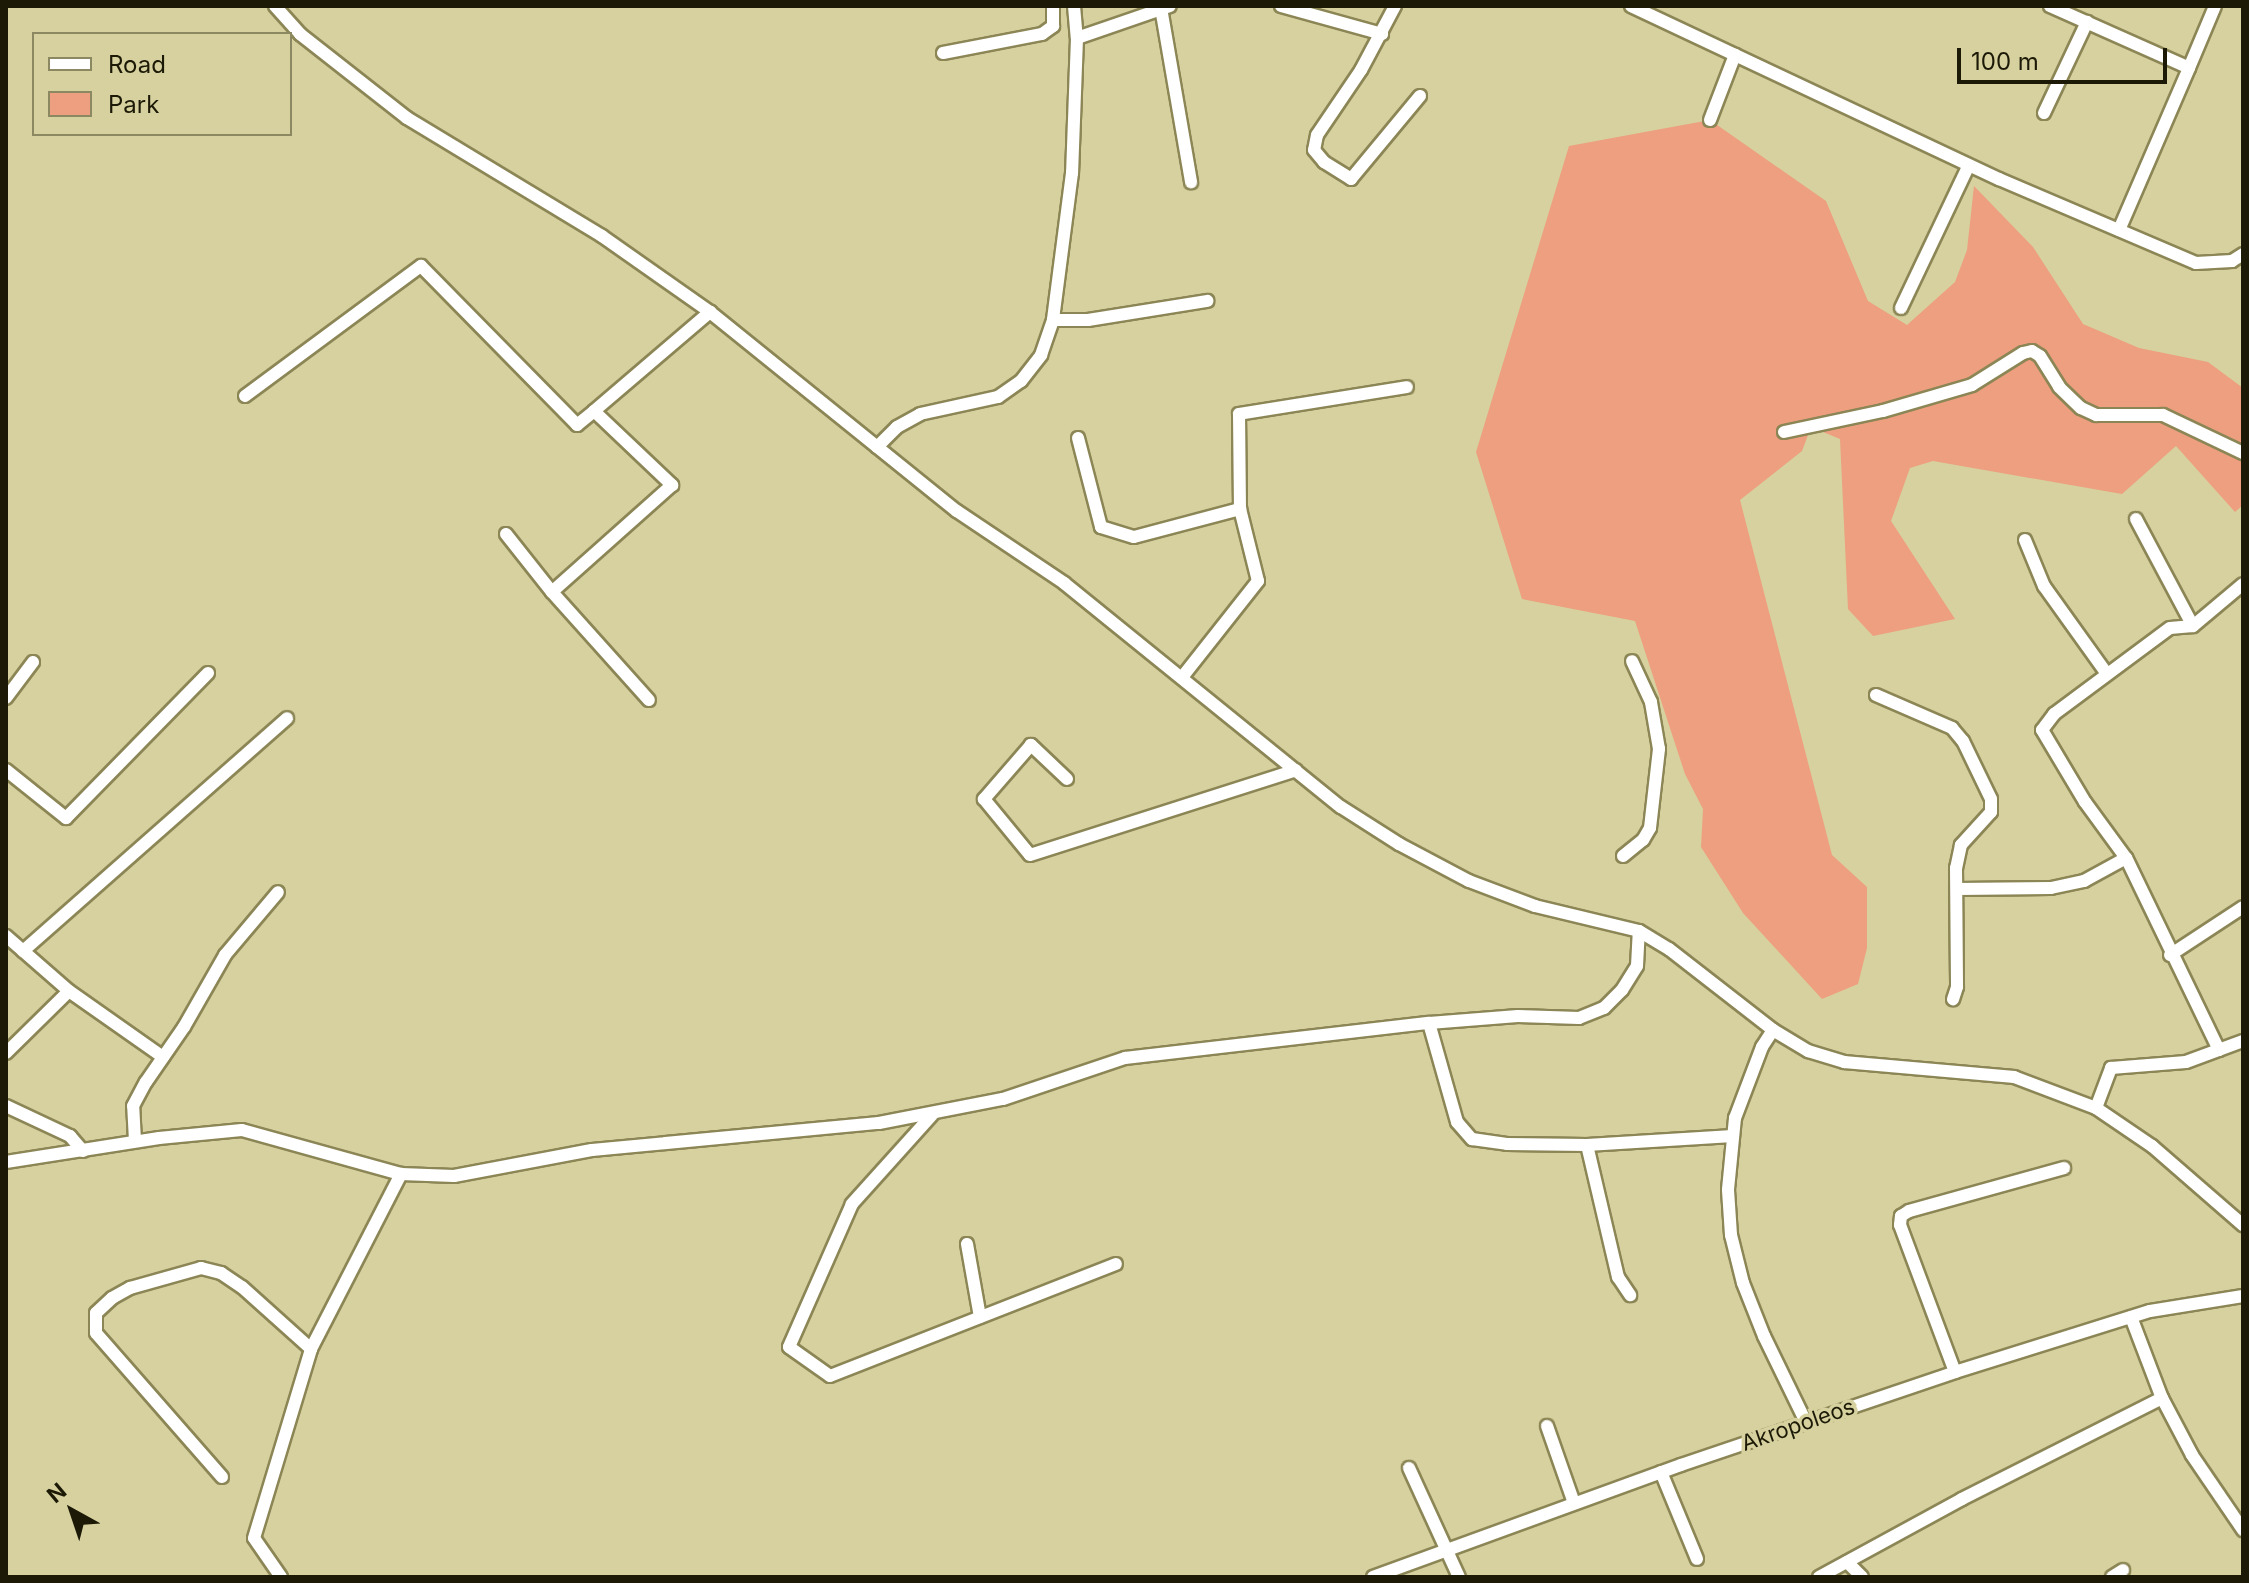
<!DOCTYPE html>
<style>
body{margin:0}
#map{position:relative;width:2249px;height:1583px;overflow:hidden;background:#d6d19f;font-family:Inter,sans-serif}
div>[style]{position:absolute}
.green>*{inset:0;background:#ed9f7f}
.roads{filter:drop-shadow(2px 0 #8c8656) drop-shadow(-2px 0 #8c8656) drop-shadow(0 2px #8c8656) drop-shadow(0 -2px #8c8656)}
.street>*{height:12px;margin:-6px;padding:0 6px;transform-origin:6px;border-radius:6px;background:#fff}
span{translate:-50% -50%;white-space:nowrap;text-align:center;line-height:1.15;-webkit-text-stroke:7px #d6d19f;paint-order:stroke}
.street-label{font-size:22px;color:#1c1a07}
.frame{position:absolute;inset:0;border:8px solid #1c1a07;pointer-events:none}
.legend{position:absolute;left:32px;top:32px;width:260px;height:104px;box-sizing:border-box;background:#d6d19f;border:2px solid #8c8862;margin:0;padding:10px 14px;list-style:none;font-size:24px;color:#1c1a07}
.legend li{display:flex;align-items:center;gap:16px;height:40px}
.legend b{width:40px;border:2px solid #8c8862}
.north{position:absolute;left:32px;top:1471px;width:80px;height:80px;-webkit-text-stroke:6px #d6d19f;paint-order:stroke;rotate:320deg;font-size:22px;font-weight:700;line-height:32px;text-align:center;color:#1c1a07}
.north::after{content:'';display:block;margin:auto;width:28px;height:36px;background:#1c1a07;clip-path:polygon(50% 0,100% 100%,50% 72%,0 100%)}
.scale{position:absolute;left:1957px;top:48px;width:210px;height:36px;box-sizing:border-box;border:4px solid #1c1a07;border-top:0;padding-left:10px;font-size:24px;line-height:28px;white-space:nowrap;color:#1c1a07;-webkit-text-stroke:6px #d6d19f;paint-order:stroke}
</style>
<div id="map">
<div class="green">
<div style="clip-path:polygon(1710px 120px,1826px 201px,1868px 301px,1907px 325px,1955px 282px,1967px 250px,1974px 186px,2033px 247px,2083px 324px,2139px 348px,2208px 362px,2243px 388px,2243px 505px,2235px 512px,2176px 446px,2122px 494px,1933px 461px,1910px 468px,1891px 521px,1955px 619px,1873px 636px,1848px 609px,1840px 439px,1811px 427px,1802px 451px,1740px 500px,1832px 855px,1867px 887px,1867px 948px,1858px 984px,1822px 999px,1743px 913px,1701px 847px,1703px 809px,1685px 774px,1635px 621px,1522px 599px,1476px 452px,1569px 146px)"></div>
</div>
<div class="roads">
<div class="street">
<div style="left:275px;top:6px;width:38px;rotate:48deg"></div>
<div style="left:300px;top:34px;width:136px;rotate:38.1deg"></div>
<div style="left:407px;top:118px;width:228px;rotate:31.2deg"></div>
<div style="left:602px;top:236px;width:132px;rotate:35.1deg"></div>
<div style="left:710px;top:312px;width:317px;rotate:38.9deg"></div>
<div style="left:957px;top:511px;width:129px;rotate:33.9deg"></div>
<div style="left:1064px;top:583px;width:356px;rotate:39deg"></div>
<div style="left:1341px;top:807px;width:69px;rotate:32.5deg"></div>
<div style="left:1399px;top:844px;width:79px;rotate:27.9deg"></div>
<div style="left:1469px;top:881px;width:71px;rotate:20.7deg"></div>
<div style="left:1535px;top:906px;width:107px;rotate:13.5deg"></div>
<div style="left:1639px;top:931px;width:35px;rotate:31deg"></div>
<div style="left:1669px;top:949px;width:132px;rotate:37.9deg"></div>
<div style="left:1773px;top:1030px;width:41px;rotate:31deg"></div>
<div style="left:1808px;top:1051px;width:38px;rotate:17deg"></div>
<div style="left:1844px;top:1062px;width:171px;rotate:5deg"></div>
<div style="left:2014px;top:1077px;width:88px;rotate:20.7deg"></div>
<div style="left:2096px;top:1108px;width:68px;rotate:34.2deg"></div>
<div style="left:2152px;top:1146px;width:121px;rotate:41deg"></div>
<div style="left:1074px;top:6px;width:32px;rotate:85deg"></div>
<div style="left:1077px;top:38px;width:135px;rotate:92.1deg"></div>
<div style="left:1072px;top:173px;width:148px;rotate:97.4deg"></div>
<div style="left:1053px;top:320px;width:35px"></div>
<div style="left:1088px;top:320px;width:121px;rotate:-9.1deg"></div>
<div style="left:1281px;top:6px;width:105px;rotate:15.5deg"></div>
<div style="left:1395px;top:6px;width:72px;rotate:118deg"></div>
<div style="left:1361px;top:70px;width:78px;rotate:124.1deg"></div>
<div style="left:1317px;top:135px;width:15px;rotate:101deg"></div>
<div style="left:1314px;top:150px;width:16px;rotate:50deg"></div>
<div style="left:1324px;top:162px;width:32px;rotate:32deg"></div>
<div style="left:1351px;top:179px;width:108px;rotate:-50.3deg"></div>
<div style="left:1631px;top:6px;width:407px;rotate:25.2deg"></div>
<div style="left:1999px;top:179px;width:214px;rotate:23.1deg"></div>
<div style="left:2196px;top:263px;width:36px;rotate:-3deg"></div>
<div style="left:2232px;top:261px;width:13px;rotate:-32deg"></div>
<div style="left:2050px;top:6px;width:152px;rotate:24deg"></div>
<div style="left:2189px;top:68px;width:67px;rotate:-67.2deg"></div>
<div style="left:1161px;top:8px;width:177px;rotate:80.2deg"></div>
<div style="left:1077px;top:38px;width:98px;rotate:-19deg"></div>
<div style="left:943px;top:53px;width:101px;rotate:-10.9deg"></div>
<div style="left:1042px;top:34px;width:14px;rotate:-36deg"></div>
<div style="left:1053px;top:26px;width:20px;rotate:-90deg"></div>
<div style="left:2044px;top:113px;width:101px;rotate:-64.7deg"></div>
<div style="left:1710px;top:120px;width:70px;rotate:-69deg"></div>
<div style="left:2119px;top:230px;width:176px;rotate:-66.6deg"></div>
<div style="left:1901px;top:308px;width:158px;rotate:-64.6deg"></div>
<div style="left:245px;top:396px;width:219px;rotate:-36.5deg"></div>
<div style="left:421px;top:266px;width:223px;rotate:45.5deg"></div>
<div style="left:577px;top:425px;width:22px;rotate:-39deg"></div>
<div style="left:594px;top:411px;width:108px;rotate:43.5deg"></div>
<div style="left:672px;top:485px;width:161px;rotate:138.3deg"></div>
<div style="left:594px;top:411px;width:153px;rotate:-40.5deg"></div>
<div style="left:1784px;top:432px;width:101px;rotate:-12deg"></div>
<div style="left:1883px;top:411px;width:93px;rotate:-16.3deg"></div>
<div style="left:1972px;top:385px;width:60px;rotate:-32.1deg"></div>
<div style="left:2023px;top:353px;width:9px;rotate:-13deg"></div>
<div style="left:2032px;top:351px;width:9px;rotate:32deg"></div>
<div style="left:2040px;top:356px;width:36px;rotate:58deg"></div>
<div style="left:2059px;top:387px;width:30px;rotate:44deg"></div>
<div style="left:2081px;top:408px;width:17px;rotate:25deg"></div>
<div style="left:2096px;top:415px;width:67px"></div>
<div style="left:2163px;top:415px;width:89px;rotate:25.4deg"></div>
<div style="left:1078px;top:438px;width:92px;rotate:75.5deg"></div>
<div style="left:1101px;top:527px;width:34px;rotate:17deg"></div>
<div style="left:1134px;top:537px;width:110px;rotate:-14.8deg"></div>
<div style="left:877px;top:447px;width:28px;rotate:-45deg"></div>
<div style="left:897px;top:427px;width:26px;rotate:-29deg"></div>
<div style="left:920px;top:414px;width:80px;rotate:-12.3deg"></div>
<div style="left:998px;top:397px;width:28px;rotate:-35deg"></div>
<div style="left:1021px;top:381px;width:33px;rotate:-52deg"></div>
<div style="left:1041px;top:355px;width:37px;rotate:-71deg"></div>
<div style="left:2136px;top:519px;width:121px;rotate:62deg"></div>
<div style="left:506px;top:534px;width:74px;rotate:51.6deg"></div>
<div style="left:552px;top:592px;width:145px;rotate:48.1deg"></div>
<div style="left:2025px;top:540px;width:50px;rotate:67.6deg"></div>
<div style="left:2044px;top:586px;width:108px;rotate:54.4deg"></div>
<div style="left:1183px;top:676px;width:121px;rotate:-51.7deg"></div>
<div style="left:1258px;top:581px;width:74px;rotate:-104deg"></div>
<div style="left:1240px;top:509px;width:95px;rotate:-90.6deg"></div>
<div style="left:1239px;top:414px;width:170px;rotate:-9.1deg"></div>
<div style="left:1876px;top:695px;width:83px;rotate:23.5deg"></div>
<div style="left:1952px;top:728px;width:17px;rotate:50deg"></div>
<div style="left:1963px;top:741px;width:64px;rotate:64.2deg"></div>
<div style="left:1991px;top:799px;width:13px;rotate:90deg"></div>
<div style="left:1991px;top:812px;width:45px;rotate:132.3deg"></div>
<div style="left:1961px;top:845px;width:24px;rotate:102deg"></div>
<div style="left:1956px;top:868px;width:119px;rotate:89.5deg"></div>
<div style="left:1957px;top:987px;width:13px;rotate:108deg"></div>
<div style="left:6px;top:698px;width:45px;rotate:-53.1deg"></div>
<div style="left:6px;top:770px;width:77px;rotate:38.7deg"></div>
<div style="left:66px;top:818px;width:203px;rotate:-45.6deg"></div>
<div style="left:1067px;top:779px;width:50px;rotate:-136.6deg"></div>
<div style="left:1031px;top:745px;width:72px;rotate:131deg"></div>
<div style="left:984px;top:799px;width:72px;rotate:50.6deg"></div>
<div style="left:1030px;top:855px;width:279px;rotate:-17.7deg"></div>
<div style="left:1623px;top:856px;width:26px;rotate:-39deg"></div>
<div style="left:1643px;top:840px;width:14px;rotate:-60deg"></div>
<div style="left:1650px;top:828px;width:80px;rotate:-83.5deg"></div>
<div style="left:1659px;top:749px;width:48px;rotate:-99.7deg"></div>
<div style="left:1651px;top:702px;width:45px;rotate:-114.9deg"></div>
<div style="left:1957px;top:889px;width:94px;rotate:-0.6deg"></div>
<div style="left:2051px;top:888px;width:34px;rotate:-12deg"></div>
<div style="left:2084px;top:881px;width:48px;rotate:-28.7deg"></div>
<div style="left:6px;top:936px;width:84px;rotate:41.1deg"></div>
<div style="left:69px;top:991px;width:115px;rotate:35.1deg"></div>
<div style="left:23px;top:951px;width:352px;rotate:-41.4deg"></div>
<div style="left:2170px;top:955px;width:87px;rotate:-33.3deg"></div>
<div style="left:1429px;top:1023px;width:103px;rotate:74.2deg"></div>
<div style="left:1457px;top:1122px;width:23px;rotate:49deg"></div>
<div style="left:1472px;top:1139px;width:35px;rotate:8deg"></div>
<div style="left:1507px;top:1144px;width:80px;rotate:0.7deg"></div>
<div style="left:1587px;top:1145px;width:146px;rotate:-3.5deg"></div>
<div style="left:1773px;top:1030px;width:20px;rotate:123deg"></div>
<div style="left:1762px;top:1047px;width:76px;rotate:110.8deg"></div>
<div style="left:1735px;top:1118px;width:72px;rotate:95.6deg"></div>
<div style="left:1728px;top:1190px;width:45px;rotate:86.2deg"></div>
<div style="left:1731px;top:1235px;width:49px;rotate:76deg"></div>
<div style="left:1743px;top:1283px;width:57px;rotate:68.4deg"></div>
<div style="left:1764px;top:1336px;width:96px;rotate:64deg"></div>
<div style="left:2219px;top:1050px;width:213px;rotate:-115.8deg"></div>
<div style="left:2126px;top:858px;width:69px;rotate:-126.2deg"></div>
<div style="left:2085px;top:802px;width:84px;rotate:-120.8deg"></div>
<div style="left:2042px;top:730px;width:20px;rotate:-53deg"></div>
<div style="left:2054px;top:714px;width:144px;rotate:-36.6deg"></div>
<div style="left:2170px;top:628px;width:23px;rotate:-5deg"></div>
<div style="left:2193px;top:626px;width:65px;rotate:-40deg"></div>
<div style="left:6px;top:1053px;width:88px;rotate:-44.5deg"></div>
<div style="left:6px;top:1106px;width:71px;rotate:25.1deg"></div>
<div style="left:70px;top:1136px;width:20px;rotate:49deg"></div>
<div style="left:2096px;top:1108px;width:43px;rotate:-69.4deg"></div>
<div style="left:2111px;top:1068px;width:75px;rotate:-4.6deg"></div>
<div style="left:2186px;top:1062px;width:61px;rotate:-20.2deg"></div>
<div style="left:932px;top:1115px;width:120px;rotate:132deg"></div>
<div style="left:852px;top:1204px;width:156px;rotate:113.8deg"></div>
<div style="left:789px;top:1347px;width:50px;rotate:35.3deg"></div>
<div style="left:830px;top:1376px;width:307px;rotate:-21.4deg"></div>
<div style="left:135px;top:1141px;width:35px;rotate:-93deg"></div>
<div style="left:133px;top:1106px;width:27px;rotate:-62deg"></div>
<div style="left:146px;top:1082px;width:67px;rotate:-55.4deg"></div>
<div style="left:184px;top:1027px;width:83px;rotate:-60.3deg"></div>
<div style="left:225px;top:955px;width:82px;rotate:-49.9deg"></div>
<div style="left:1587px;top:1145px;width:136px;rotate:76.8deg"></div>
<div style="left:1618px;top:1277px;width:22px;rotate:56deg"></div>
<div style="left:6px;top:1162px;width:155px;rotate:-8.9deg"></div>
<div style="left:159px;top:1138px;width:83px;rotate:-5.5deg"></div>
<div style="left:242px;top:1130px;width:165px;rotate:15.5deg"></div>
<div style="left:401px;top:1174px;width:53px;rotate:2.2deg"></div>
<div style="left:454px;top:1176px;width:140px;rotate:-10.7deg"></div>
<div style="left:592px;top:1150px;width:288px;rotate:-5.4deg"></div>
<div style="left:879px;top:1123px;width:126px;rotate:-11deg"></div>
<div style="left:1003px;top:1099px;width:129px;rotate:-18.6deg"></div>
<div style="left:1125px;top:1058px;width:306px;rotate:-6.6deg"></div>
<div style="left:1429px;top:1023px;width:89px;rotate:-4.5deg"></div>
<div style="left:1518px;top:1016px;width:61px;rotate:1.9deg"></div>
<div style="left:1579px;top:1018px;width:27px;rotate:-22deg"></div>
<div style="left:1604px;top:1008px;width:25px;rotate:-45deg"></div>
<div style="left:1622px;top:990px;width:28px;rotate:-58deg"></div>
<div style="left:1637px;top:966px;width:35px;rotate:-87deg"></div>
<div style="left:967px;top:1244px;width:74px;rotate:79.9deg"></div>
<div style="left:2131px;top:1317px;width:87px;rotate:69.1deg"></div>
<div style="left:2162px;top:1398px;width:64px;rotate:62.2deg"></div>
<div style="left:2192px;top:1455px;width:91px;rotate:55.8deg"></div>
<div style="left:1955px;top:1372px;width:157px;rotate:-110.5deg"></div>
<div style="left:1900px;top:1225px;width:9px;rotate:-84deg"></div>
<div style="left:1901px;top:1216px;width:9px;rotate:-32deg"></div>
<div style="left:1909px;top:1211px;width:161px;rotate:-15.5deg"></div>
<div style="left:1547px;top:1426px;width:82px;rotate:70.7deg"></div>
<div style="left:1409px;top:1468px;width:120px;rotate:65.4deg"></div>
<div style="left:1661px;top:1472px;width:94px;rotate:67.5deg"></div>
<div style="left:222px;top:1477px;width:191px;rotate:-131.2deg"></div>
<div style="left:96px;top:1333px;width:20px;rotate:-90deg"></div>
<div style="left:96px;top:1313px;width:22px;rotate:-43deg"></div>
<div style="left:112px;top:1298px;width:21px;rotate:-29deg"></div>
<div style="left:130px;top:1288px;width:74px;rotate:-15.7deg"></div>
<div style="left:201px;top:1268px;width:21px;rotate:14deg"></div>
<div style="left:221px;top:1273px;width:25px;rotate:34deg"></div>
<div style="left:242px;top:1287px;width:93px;rotate:41.9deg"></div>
<div style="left:1847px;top:1562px;width:21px;rotate:45deg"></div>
<div style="left:281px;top:1577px;width:47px;rotate:-124.7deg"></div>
<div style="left:254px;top:1538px;width:197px;rotate:-73.2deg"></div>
<div style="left:311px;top:1349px;width:197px;rotate:-62.8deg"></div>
<div style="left:1373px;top:1577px;width:328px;rotate:-20deg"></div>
<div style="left:1681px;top:1465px;width:289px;rotate:-18.7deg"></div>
<div style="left:1955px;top:1372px;width:204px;rotate:-17.4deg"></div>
<div style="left:2150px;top:1311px;width:94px;rotate:-9.2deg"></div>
<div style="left:1819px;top:1577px;width:163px;rotate:-28.6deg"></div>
<div style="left:1962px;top:1499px;width:224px;rotate:-26.8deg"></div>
<div style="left:2112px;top:1577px;width:13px;rotate:-32deg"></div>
</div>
</div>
<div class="street-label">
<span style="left:1798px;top:1425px;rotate:-19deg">Akropoleos</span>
</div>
<div class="frame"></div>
<ul class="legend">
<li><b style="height:10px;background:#fff"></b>Road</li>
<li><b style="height:22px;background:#ed9f7f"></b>Park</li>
</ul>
<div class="north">N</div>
<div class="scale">100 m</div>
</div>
